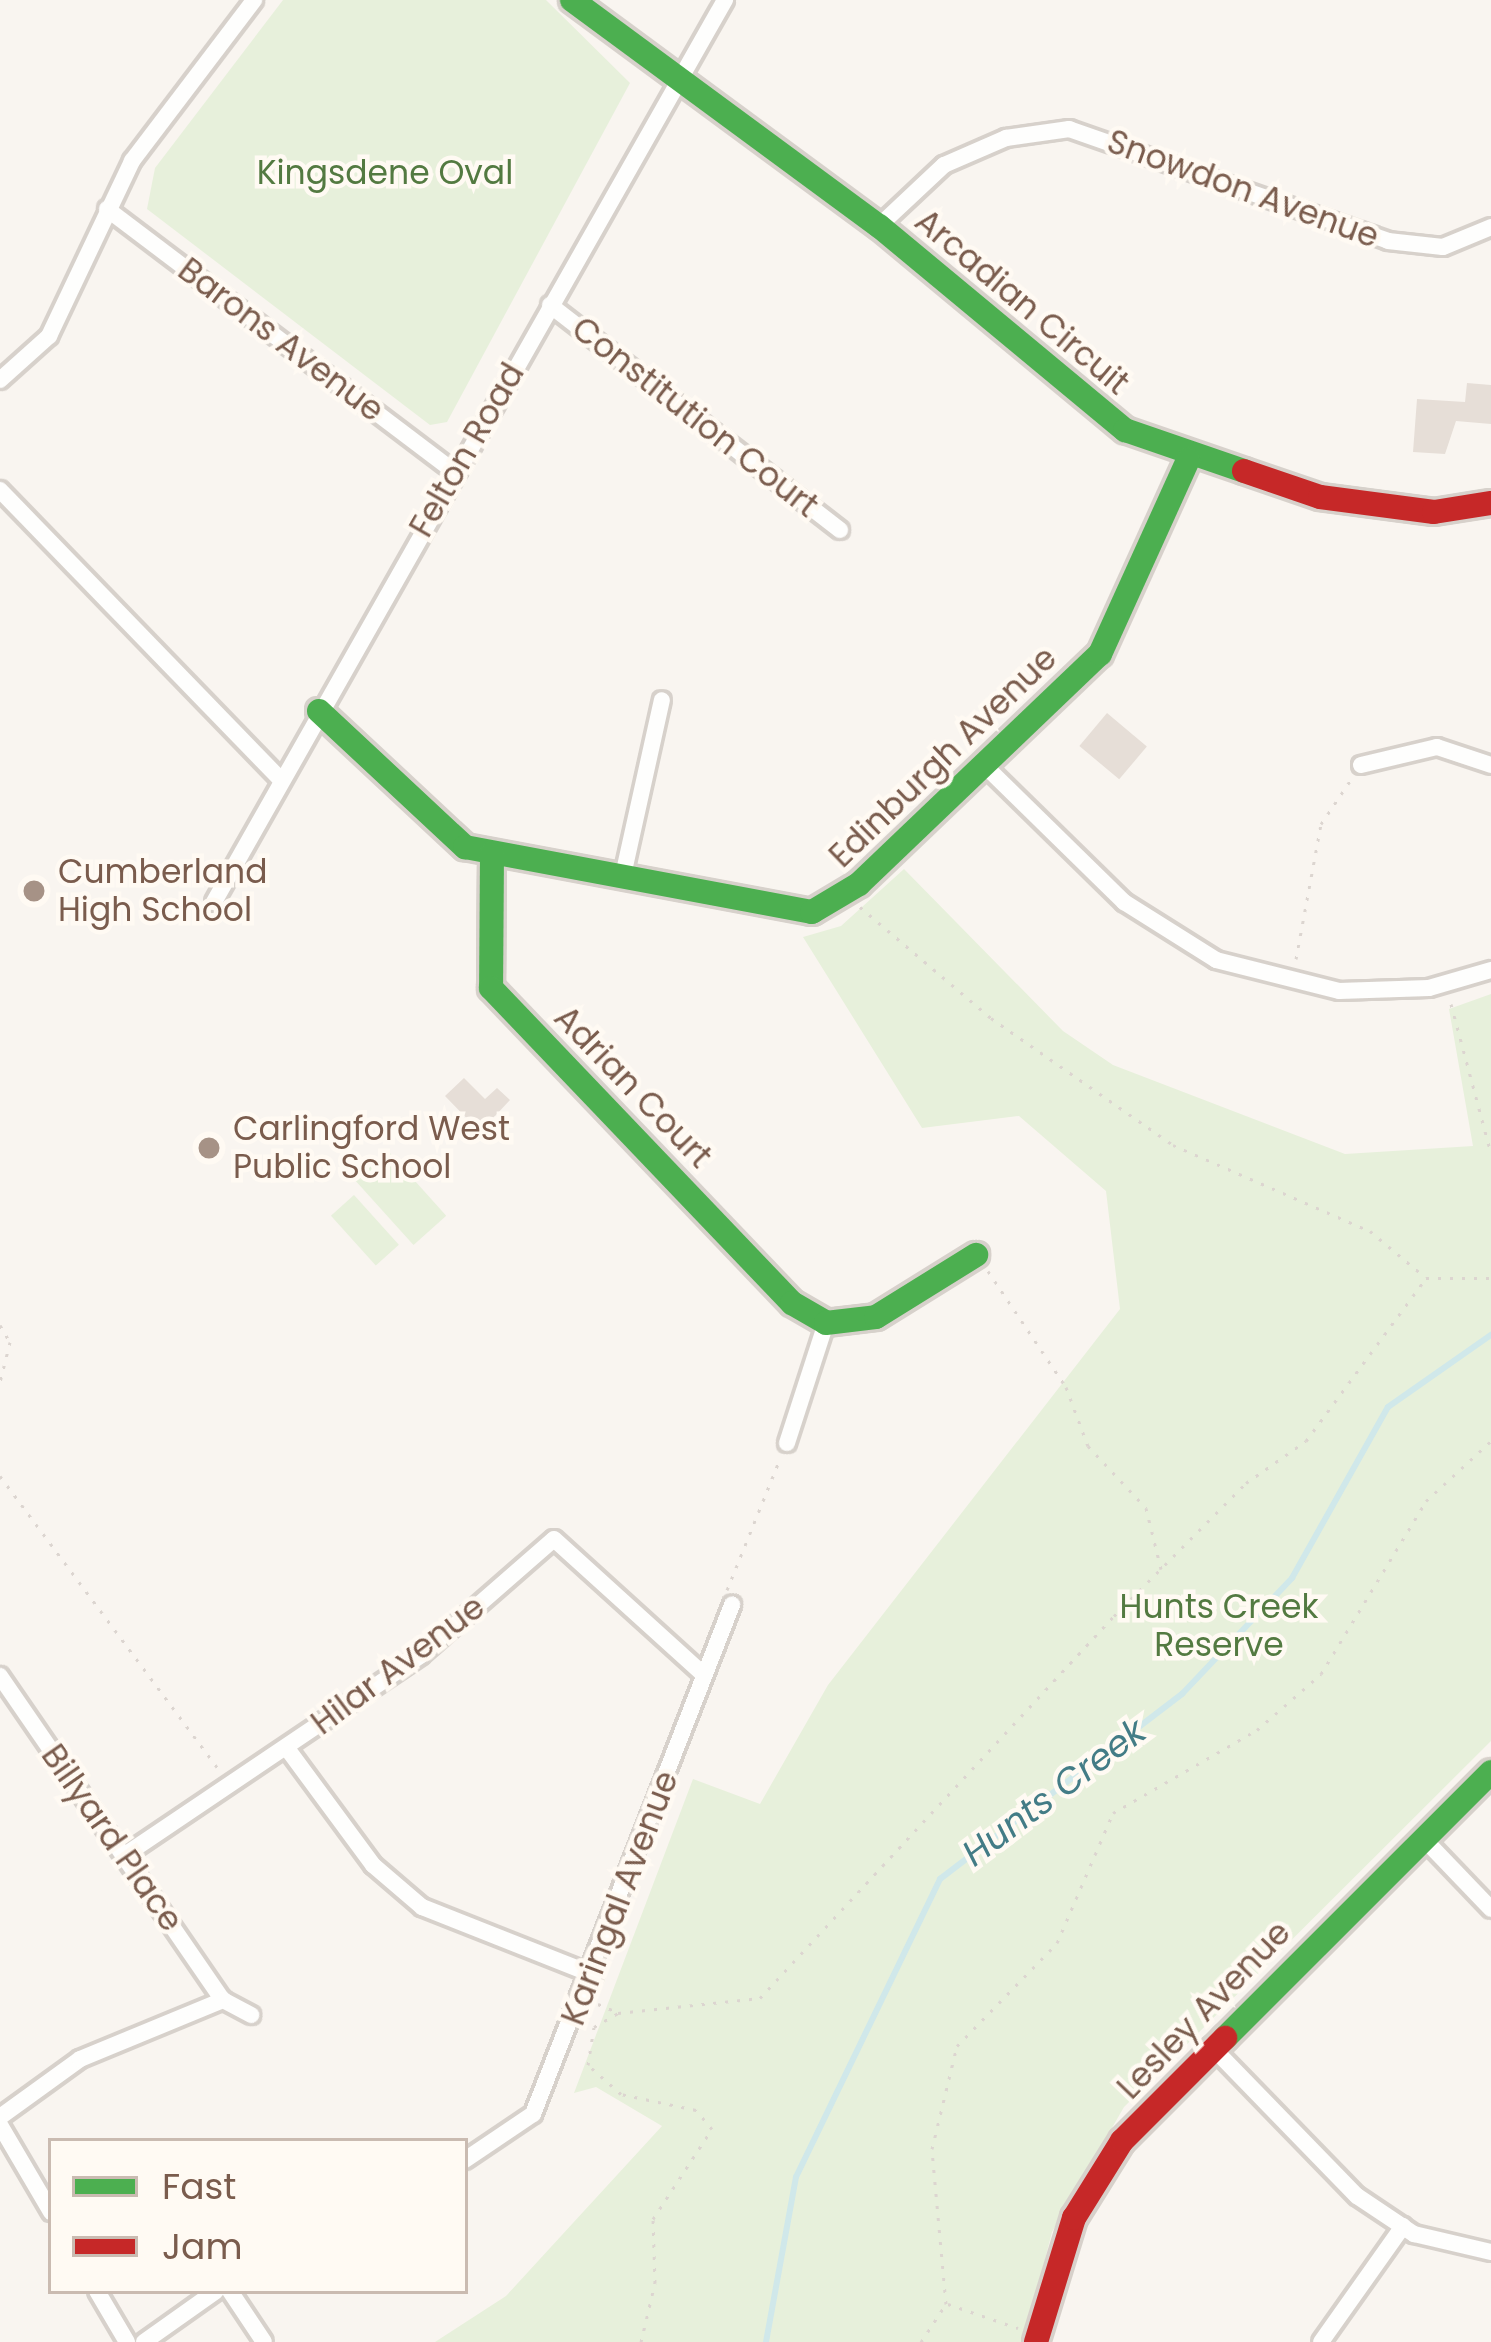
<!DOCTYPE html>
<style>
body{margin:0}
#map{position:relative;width:1491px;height:2342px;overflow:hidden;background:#f9f5f0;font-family:Poppins,sans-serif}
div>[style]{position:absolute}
.green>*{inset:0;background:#e7f0db;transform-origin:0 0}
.stream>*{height:6px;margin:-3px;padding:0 3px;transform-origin:3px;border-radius:3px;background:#d0e8ea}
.building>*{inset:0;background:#e6ded7;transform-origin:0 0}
.path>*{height:3px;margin-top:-1.5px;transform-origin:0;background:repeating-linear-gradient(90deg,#dcd5d0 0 3px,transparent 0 12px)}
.roads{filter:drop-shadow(3px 0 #d7d1cb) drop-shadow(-3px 0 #d7d1cb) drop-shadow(0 3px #d7d1cb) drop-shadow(0 -3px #d7d1cb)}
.street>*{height:16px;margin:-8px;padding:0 8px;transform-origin:8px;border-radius:8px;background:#fefefd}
.fast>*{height:24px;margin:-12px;padding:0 12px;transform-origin:12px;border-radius:12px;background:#4caf50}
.jam>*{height:24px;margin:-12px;padding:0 12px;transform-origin:12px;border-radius:12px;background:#c62828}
.dots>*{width:33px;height:33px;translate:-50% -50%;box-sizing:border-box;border:6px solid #fffaf3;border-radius:50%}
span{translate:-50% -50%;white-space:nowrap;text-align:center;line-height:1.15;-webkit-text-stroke:9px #fffaf3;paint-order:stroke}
.park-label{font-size:33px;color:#537a41}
.street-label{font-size:33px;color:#7a5c4d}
.poi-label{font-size:33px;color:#7a5c4d}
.left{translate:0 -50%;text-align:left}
.water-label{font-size:36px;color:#437c86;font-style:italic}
.legend{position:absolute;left:48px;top:2138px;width:420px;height:156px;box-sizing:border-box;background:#fffaf3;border:3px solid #cabbb1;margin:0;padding:15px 21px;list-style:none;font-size:36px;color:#7a5c4d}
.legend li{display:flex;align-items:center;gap:24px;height:60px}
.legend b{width:60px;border:3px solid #cabbb1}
</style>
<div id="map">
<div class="green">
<div style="clip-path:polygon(283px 0,546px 0,630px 83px,447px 422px,430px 425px,147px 209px,155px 168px)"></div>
<div style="clip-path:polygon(904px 869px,1063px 1031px,1113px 1065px,1345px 1154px,1473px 1146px,1449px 1009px,1491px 994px,1491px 1741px,1124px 2107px,1052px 2232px,1024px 2342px,435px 2342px,506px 2296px,662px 2126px,596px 2087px,574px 2093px,693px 1779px,760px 1804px,828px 1685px,1120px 1309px,1106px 1191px,1019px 1116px,922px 1128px,803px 937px,841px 926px)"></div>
<div style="left:388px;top:1151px;width:87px;height:44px;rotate:48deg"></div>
<div style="left:354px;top:1195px;width:67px;height:31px;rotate:48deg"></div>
</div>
<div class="stream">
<div style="left:766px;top:2342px;width:168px;rotate:-79.7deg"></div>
<div style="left:796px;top:2177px;width:331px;rotate:-64.2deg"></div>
<div style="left:940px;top:1879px;width:305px;rotate:-37.4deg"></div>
<div style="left:1182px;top:1694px;width:160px;rotate:-46.5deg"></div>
<div style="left:1292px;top:1578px;width:196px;rotate:-60.7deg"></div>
<div style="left:1388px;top:1407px;width:126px;rotate:-35deg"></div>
</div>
<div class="building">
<div style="clip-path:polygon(1467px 383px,1491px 385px,1491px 424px,1456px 421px,1445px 454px,1413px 452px,1417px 399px,1465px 402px)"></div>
<div style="left:1107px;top:713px;width:52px;height:43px;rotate:40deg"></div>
<div style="clip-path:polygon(464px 1078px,485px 1099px,497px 1088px,510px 1100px,480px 1132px,445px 1096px)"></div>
</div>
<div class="path">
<div style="left:860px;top:907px;width:172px;rotate:40.3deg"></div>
<div style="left:991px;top:1018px;width:222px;rotate:34.9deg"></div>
<div style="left:1173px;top:1145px;width:215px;rotate:23.6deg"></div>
<div style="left:1370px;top:1231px;width:72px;rotate:39.9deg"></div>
<div style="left:1296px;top:959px;width:137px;rotate:-79.5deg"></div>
<div style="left:1321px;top:824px;width:52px;rotate:-56deg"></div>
<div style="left:1451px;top:1004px;width:154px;rotate:75deg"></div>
<div style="left:988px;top:1271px;width:140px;rotate:56.1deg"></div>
<div style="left:1066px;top:1387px;width:63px;rotate:69.6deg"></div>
<div style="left:1088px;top:1446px;width:85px;rotate:46.9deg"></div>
<div style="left:1146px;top:1508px;width:63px;rotate:76.2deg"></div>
<div style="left:0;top:1325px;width:20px;rotate:60deg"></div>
<div style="left:10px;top:1342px;width:41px;rotate:104deg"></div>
<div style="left:0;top:1476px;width:365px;rotate:53.3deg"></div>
<div style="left:727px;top:1590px;width:139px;rotate:-68deg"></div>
<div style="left:598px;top:2004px;width:21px;rotate:23deg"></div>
<div style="left:948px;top:2304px;width:74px;rotate:18.9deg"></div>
<div style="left:641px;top:2342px;width:61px;rotate:-76.7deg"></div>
<div style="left:655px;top:2283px;width:64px;rotate:-91.8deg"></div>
<div style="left:653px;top:2219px;width:108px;rotate:-56.8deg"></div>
<div style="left:712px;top:2129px;width:25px;rotate:-130deg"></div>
<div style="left:696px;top:2110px;width:77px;rotate:-168deg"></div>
<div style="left:621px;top:2094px;width:44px;rotate:-138.7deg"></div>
<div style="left:588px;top:2065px;width:38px;rotate:-81deg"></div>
<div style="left:594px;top:2027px;width:28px;rotate:-30deg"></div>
<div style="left:618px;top:2013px;width:143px;rotate:-6deg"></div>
<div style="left:760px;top:1998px;width:521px;rotate:-47.18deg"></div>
<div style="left:1114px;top:1616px;width:187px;rotate:-45.2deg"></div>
<div style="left:1246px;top:1483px;width:73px;rotate:-35deg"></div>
<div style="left:1306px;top:1441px;width:202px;rotate:-53.6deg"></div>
<div style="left:1426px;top:1278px;width:65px"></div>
<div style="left:921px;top:2342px;width:45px;rotate:-56.7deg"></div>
<div style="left:946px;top:2304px;width:156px;rotate:-95.2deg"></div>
<div style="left:932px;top:2149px;width:106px;rotate:-76.4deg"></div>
<div style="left:957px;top:2046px;width:144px;rotate:-45.8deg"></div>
<div style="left:1057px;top:1943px;width:142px;rotate:-66.7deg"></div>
<div style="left:1113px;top:1813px;width:166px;rotate:-30deg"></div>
<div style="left:1257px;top:1730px;width:85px;rotate:-41.2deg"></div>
<div style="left:1321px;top:1674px;width:202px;rotate:-58.7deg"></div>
<div style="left:1426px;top:1501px;width:88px;rotate:-42.7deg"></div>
</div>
<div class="roads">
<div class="street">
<div style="left:107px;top:209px;width:436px;rotate:37.1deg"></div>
<div style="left:879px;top:226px;width:89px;rotate:-43.2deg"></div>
<div style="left:944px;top:165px;width:68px;rotate:-23.5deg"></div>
<div style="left:1006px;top:138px;width:64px;rotate:-8.1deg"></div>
<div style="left:1069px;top:129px;width:338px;rotate:19.3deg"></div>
<div style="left:1388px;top:241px;width:55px;rotate:6.2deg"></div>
<div style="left:1443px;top:247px;width:52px;rotate:-22.6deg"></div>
<div style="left:550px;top:305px;width:367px;rotate:37.8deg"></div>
<div style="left:0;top:380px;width:66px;rotate:-41.9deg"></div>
<div style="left:49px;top:336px;width:194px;rotate:-64.6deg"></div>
<div style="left:132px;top:161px;width:202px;rotate:-52.8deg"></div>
<div style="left:0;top:490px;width:402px;rotate:45.9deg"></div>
<div style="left:982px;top:763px;width:199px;rotate:44.4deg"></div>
<div style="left:1124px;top:902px;width:109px;rotate:32.2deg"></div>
<div style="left:1216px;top:960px;width:127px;rotate:14.1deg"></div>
<div style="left:1339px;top:991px;width:90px;rotate:-1.9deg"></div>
<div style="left:1429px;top:988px;width:65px;rotate:-16.2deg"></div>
<div style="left:1361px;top:765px;width:78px;rotate:-13.3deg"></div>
<div style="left:1437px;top:747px;width:57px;rotate:18.4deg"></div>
<div style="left:622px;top:880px;width:184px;rotate:-77.5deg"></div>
<div style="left:214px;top:902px;width:1037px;rotate:-60.47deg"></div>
<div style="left:787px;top:1443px;width:126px;rotate:-72deg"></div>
<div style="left:0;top:1676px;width:393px;rotate:55.5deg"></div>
<div style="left:223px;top:2000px;width:32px;rotate:28deg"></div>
<div style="left:286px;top:1747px;width:147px;rotate:53.6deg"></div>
<div style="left:373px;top:1865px;width:65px;rotate:40.6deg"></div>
<div style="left:422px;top:1907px;width:185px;rotate:21.6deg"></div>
<div style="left:1423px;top:1838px;width:98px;rotate:46.2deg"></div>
<div style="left:125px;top:1855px;width:357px;rotate:-34deg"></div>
<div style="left:421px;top:1655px;width:176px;rotate:-41.1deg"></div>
<div style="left:554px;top:1539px;width:202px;rotate:42.2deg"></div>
<div style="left:1211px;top:2046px;width:209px;rotate:45.8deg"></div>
<div style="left:1357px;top:2196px;width:69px;rotate:33.7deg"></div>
<div style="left:1414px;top:2234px;width:79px;rotate:13.2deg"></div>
<div style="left:0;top:2117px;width:99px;rotate:-35.9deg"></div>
<div style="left:80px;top:2059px;width:155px;rotate:-22.4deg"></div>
<div style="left:0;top:2125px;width:101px;rotate:59.6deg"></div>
<div style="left:465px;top:2160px;width:82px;rotate:-34.1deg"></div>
<div style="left:533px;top:2114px;width:547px;rotate:-68.65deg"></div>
<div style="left:97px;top:2291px;width:59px;rotate:59.5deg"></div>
<div style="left:230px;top:2291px;width:61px;rotate:56.3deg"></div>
<div style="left:144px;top:2342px;width:88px;rotate:-35.3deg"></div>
<div style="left:1321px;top:2342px;width:142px;rotate:-54.7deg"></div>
</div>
<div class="fast">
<div style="left:572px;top:0;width:381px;rotate:36.4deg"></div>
<div style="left:879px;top:226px;width:320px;rotate:39.7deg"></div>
<div style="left:1125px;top:430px;width:126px;rotate:19deg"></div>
<div style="left:319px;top:711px;width:200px;rotate:43deg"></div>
<div style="left:465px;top:847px;width:353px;rotate:10.6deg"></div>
<div style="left:812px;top:912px;width:55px;rotate:-30.8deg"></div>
<div style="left:859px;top:884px;width:333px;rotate:-43.7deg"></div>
<div style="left:1100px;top:654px;width:213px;rotate:-65.6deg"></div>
<div style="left:492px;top:853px;width:135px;rotate:90.4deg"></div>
<div style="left:491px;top:988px;width:436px;rotate:46.3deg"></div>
<div style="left:792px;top:1303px;width:39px;rotate:30deg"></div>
<div style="left:826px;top:1323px;width:50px;rotate:-6.8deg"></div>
<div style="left:876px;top:1317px;width:118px;rotate:-31.8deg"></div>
<div style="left:1225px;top:2038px;width:376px;rotate:-45deg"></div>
</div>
<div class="jam">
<div style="left:1244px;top:471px;width:80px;rotate:18.9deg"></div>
<div style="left:1320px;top:497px;width:115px;rotate:7.5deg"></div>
<div style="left:1434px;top:512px;width:58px;rotate:-9deg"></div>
<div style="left:1036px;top:2342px;width:130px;rotate:-73deg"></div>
<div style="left:1074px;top:2218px;width:91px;rotate:-58.1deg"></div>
<div style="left:1122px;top:2141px;width:146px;rotate:-45deg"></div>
</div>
</div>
<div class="dots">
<div style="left:34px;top:891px;background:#a69286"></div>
<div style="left:209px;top:1148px;background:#a69286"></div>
</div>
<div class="park-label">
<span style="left:385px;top:173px">Kingsdene Oval</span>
<span style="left:1219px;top:1626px">Hunts Creek<br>Reserve</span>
</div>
<div class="street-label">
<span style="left:1243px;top:189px;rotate:20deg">Snowdon Avenue</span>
<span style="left:1022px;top:302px;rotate:40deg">Arcadian Circuit</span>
<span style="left:281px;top:340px;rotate:37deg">Barons Avenue</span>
<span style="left:695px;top:417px;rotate:38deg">Constitution Court</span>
<span style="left:467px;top:450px;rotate:-60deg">Felton Road</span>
<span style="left:943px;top:757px;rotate:-44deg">Edinburgh Avenue</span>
<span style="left:633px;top:1087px;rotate:46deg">Adrian Court</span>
<span style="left:398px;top:1665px;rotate:-37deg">Hilar Avenue</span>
<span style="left:112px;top:1838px;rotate:55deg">Billyard Place</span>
<span style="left:620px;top:1898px;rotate:-69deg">Karingal Avenue</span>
<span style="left:1204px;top:2010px;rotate:-46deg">Lesley Avenue</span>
</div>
<div class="poi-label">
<span class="left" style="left:58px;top:891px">Cumberland<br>High School</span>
<span class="left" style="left:233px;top:1148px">Carlingford West<br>Public School</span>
</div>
<div class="water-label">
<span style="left:1054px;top:1792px;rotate:-37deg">Hunts Creek</span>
</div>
<ul class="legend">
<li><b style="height:15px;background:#4caf50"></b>Fast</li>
<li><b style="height:15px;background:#c62828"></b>Jam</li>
</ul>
</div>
